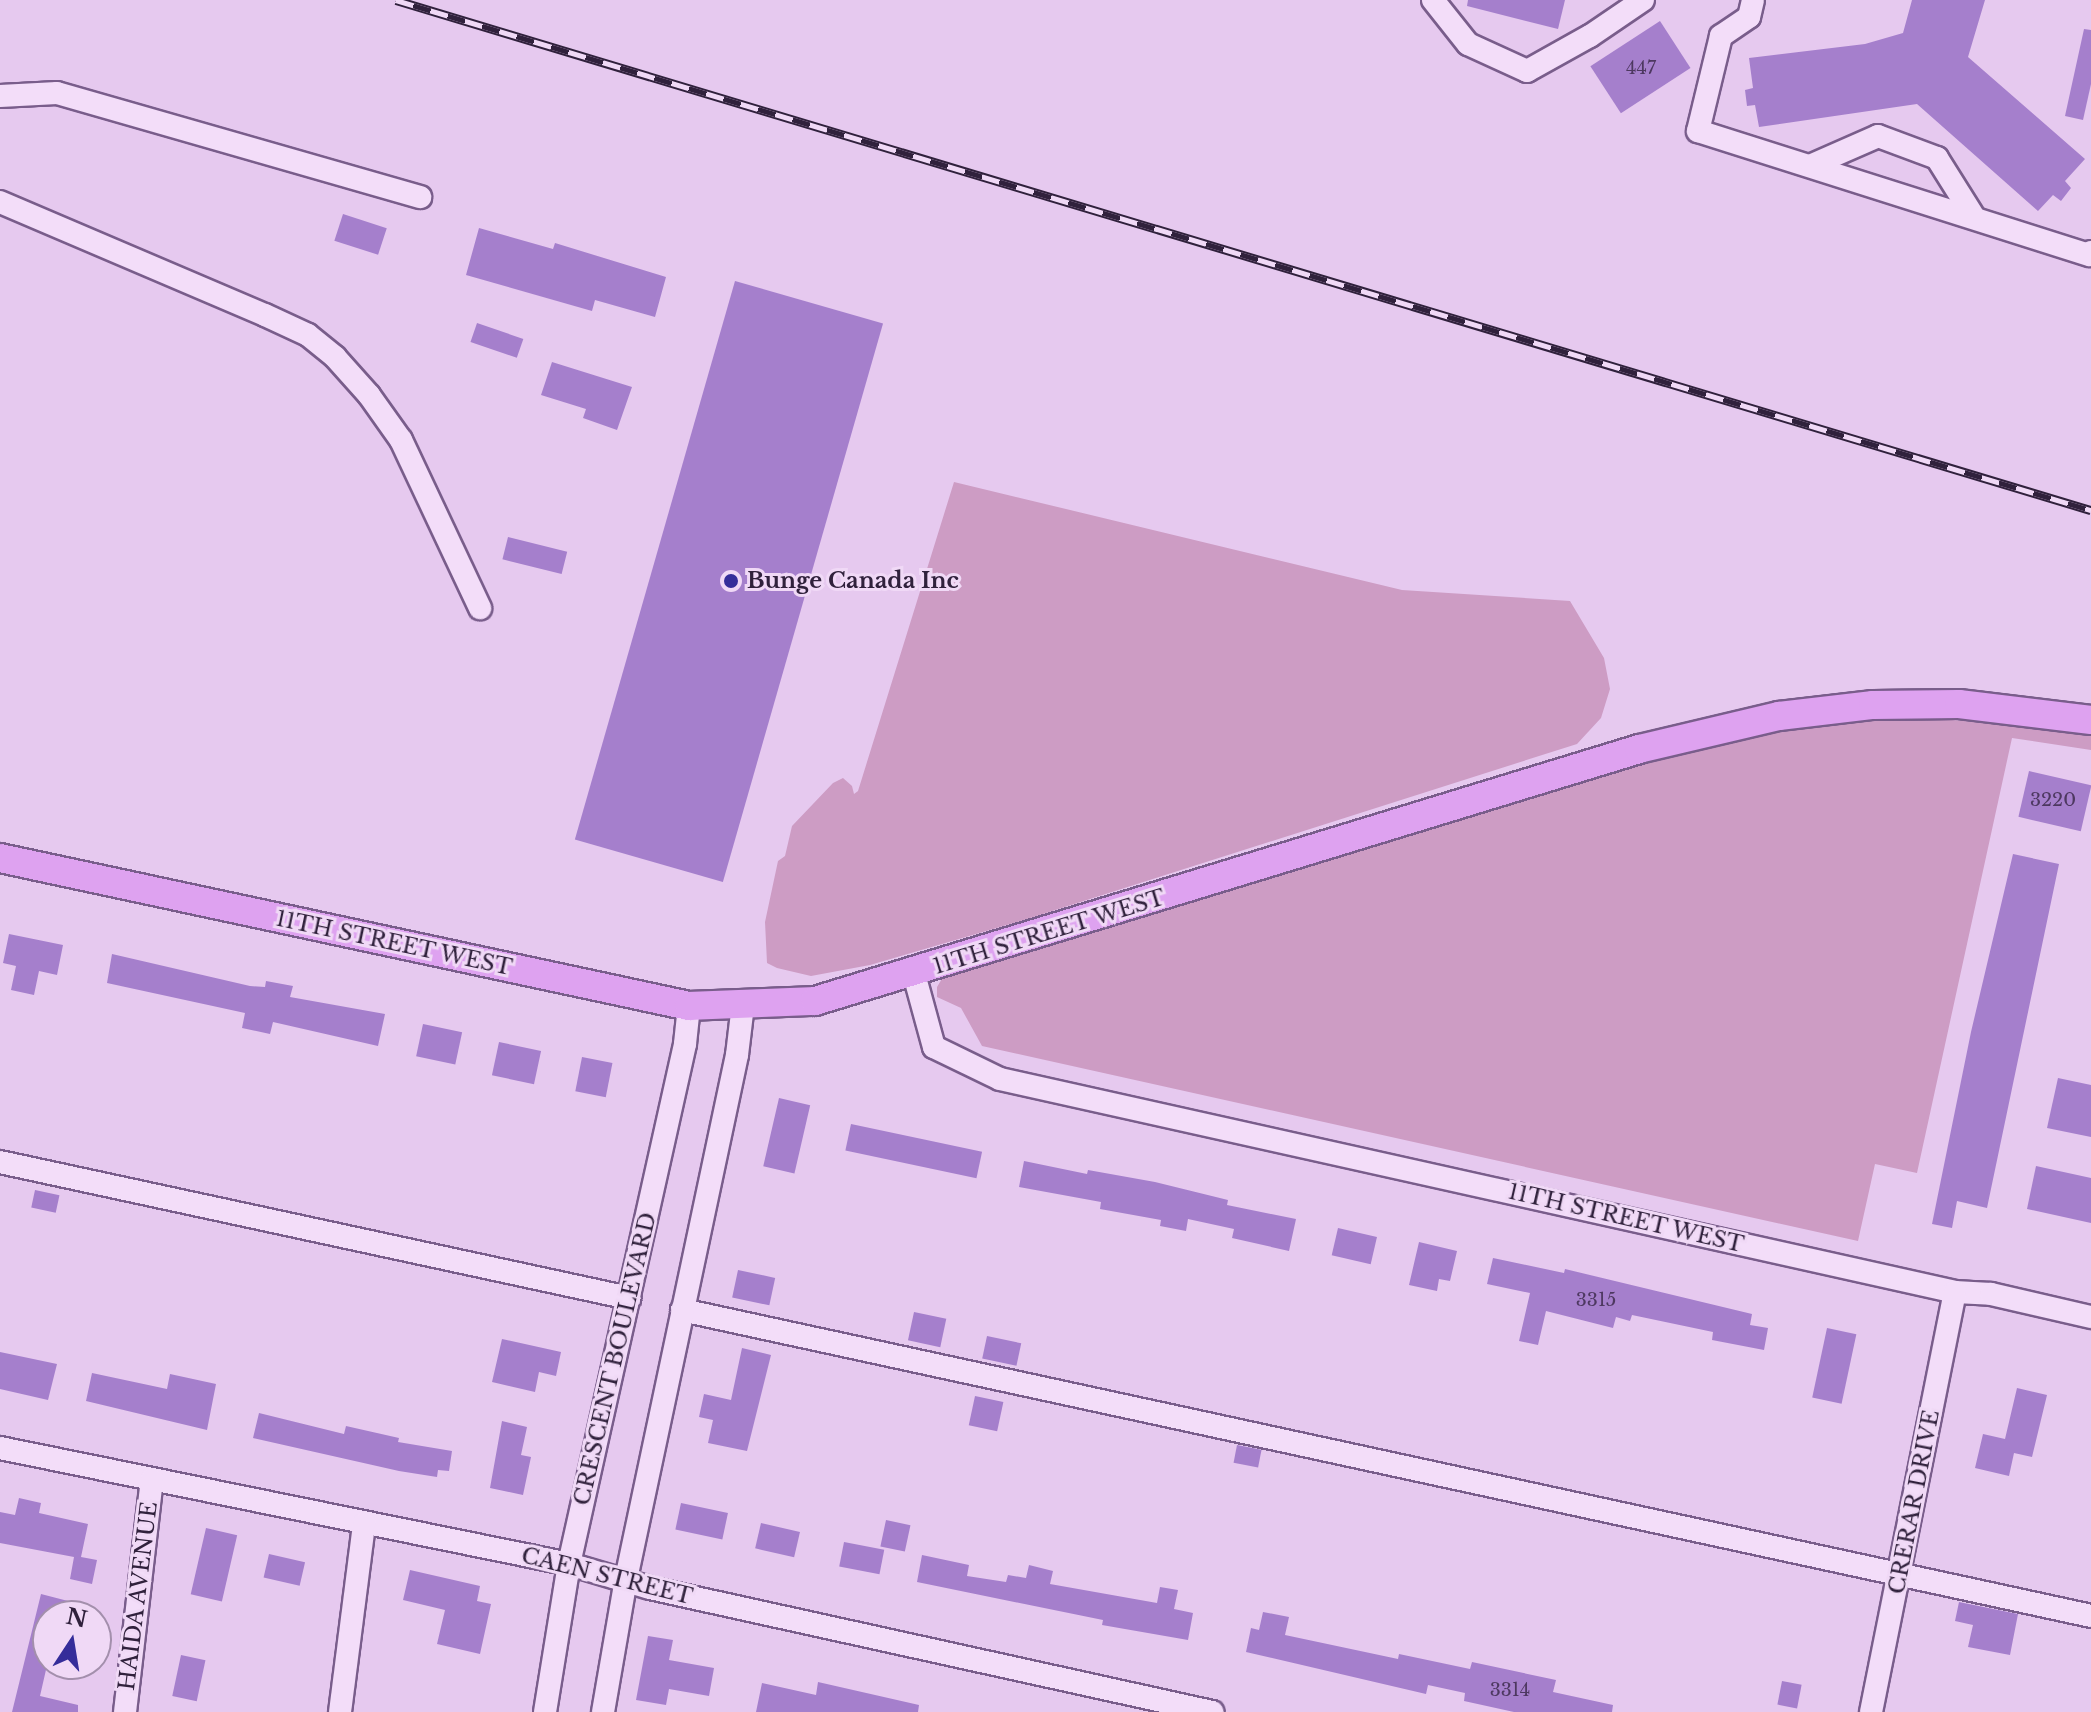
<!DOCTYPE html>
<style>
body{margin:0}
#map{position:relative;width:2091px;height:1712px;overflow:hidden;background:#e6c9ef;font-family:"Libre Baskerville",serif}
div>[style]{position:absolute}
.green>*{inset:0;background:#cd9cc4}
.building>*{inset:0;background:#a57fcc;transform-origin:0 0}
.roads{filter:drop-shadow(2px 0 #795d8b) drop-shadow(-2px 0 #795d8b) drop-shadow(0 2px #795d8b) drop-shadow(0 -2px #795d8b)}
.minor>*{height:22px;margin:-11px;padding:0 11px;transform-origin:11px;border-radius:11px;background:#f3ddf9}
.major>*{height:28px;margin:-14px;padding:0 14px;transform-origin:14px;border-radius:14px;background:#dea2f0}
.rail>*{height:9px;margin-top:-4.5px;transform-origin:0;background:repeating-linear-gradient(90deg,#f0d9f6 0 18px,#30213c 0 36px);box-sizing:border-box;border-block:2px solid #30213c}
.dots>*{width:22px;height:22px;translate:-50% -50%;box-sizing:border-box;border:4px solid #f0d9f6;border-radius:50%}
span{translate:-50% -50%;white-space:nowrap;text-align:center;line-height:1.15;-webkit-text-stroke:6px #f0d9f6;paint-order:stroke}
.number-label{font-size:18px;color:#4d3860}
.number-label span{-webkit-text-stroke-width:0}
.poi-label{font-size:22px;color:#30213c;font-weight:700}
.left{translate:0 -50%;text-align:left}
.street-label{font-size:22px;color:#30213c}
.north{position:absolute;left:32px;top:1600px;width:80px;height:80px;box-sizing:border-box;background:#f0d9f6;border:2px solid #a38fac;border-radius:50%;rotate:12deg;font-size:22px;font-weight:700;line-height:32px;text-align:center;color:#30213c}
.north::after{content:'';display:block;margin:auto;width:28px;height:36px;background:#352d9a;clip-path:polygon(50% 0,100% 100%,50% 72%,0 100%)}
</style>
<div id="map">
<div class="green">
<div style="clip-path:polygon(954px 482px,1402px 590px,1570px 601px,1604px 658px,1610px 689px,1601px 718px,1577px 744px,1021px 921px,870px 965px,811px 976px,777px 968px,767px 963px,765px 922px,778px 861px,785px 856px,792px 826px,833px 783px,843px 778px,852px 786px,854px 794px,858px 791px)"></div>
<div style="clip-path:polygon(1915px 717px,2091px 731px,2091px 750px,2012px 738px,1917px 1173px,1875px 1164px,1858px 1241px,982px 1046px,961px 1008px,937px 997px,937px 987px,943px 977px,1623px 768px,1747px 736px,1831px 721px)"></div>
</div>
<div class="building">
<div style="clip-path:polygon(1468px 0,1565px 0,1558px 29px,1467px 6px)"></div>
<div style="clip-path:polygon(1912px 0,1985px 0,1968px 57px,2085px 159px,2065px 181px,2071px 188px,2061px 201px,2053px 195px,2038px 211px,1917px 104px,1759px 127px,1755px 105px,1747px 106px,1745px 90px,1753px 88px,1749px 58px,1865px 44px,1903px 33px)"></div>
<div style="left:1660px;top:21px;width:56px;height:83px;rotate:57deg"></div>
<div style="clip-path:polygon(2084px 29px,2091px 30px,2091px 84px,2083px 120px,2065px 116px)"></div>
<div style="left:343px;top:214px;width:46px;height:28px;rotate:18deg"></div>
<div style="clip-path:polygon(479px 228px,553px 249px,555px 243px,666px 277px,655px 317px,595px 300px,592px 311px,466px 275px)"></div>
<div style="left:735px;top:281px;width:154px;height:581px;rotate:16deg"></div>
<div style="left:477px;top:323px;width:49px;height:20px;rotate:19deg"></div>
<div style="clip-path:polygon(552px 362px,632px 387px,617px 430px,583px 418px,586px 409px,541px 395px)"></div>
<div style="left:508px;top:537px;width:61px;height:23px;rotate:14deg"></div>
<div style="left:2029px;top:771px;width:64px;height:47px;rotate:13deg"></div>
<div style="clip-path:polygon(2013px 854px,2059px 864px,1987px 1208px,1957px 1201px,1952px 1228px,1932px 1224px,1971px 1032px)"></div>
<div style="clip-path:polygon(9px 934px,63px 945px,57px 975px,39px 971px,34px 995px,11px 990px,16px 966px,3px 963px)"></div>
<div style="clip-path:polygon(112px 954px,250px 986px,265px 987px,266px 981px,293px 986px,290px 997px,385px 1014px,378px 1046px,273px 1022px,270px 1034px,242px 1028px,245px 1013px,107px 983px)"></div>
<div style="left:423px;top:1024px;width:40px;height:33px;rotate:12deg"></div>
<div style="left:499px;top:1042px;width:43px;height:34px;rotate:12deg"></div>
<div style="left:582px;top:1057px;width:31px;height:35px;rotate:11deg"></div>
<div style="clip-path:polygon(2058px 1078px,2091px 1085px,2091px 1137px,2047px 1128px)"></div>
<div style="left:779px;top:1098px;width:32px;height:70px;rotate:13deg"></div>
<div style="left:851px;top:1124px;width:134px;height:27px;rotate:12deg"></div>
<div style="clip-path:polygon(1024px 1161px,1087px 1174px,1088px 1170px,1155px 1182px,1228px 1200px,1227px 1205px,1296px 1219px,1289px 1251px,1232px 1238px,1234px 1229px,1188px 1219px,1186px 1231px,1160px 1226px,1161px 1220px,1100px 1209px,1101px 1202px,1019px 1187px)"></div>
<div style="clip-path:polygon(2036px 1166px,2091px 1178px,2091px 1223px,2027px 1209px)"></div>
<div style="left:35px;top:1190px;width:25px;height:18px;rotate:12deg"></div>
<div style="left:1338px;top:1228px;width:40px;height:28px;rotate:13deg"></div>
<div style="clip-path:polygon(1419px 1242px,1457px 1251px,1450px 1281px,1439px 1279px,1437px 1291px,1409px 1285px)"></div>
<div style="clip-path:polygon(1493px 1258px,1564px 1273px,1565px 1269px,1752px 1314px,1750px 1325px,1768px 1328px,1764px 1350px,1712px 1340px,1713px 1332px,1632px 1315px,1630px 1321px,1616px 1317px,1613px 1328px,1546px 1311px,1538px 1345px,1519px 1341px,1530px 1293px,1487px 1284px)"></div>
<div style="left:738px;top:1270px;width:38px;height:28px;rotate:12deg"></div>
<div style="left:914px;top:1312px;width:33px;height:29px;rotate:12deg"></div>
<div style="left:1827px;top:1328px;width:30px;height:71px;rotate:12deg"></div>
<div style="left:987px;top:1336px;width:35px;height:23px;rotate:12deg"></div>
<div style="clip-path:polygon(502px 1339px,561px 1352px,556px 1376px,539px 1372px,535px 1392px,492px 1382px)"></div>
<div style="clip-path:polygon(742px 1348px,771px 1355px,747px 1451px,708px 1443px,713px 1420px,699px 1417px,704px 1394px,731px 1400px)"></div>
<div style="clip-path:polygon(0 1352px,57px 1364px,48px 1400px,0 1389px)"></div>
<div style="clip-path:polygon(92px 1373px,167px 1389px,170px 1374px,216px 1384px,207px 1430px,86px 1401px)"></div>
<div style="clip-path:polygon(2017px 1388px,2047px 1395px,2032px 1457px,2014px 1453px,2009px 1476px,1975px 1468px,1983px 1434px,2005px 1439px)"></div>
<div style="left:975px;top:1396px;width:29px;height:30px;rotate:12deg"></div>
<div style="clip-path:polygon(259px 1413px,344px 1434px,346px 1426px,399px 1438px,398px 1442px,452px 1451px,449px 1471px,438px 1470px,437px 1477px,399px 1471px,253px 1438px)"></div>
<div style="clip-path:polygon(502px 1421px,527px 1427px,521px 1455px,531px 1457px,523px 1495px,490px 1488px)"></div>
<div style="left:1237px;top:1445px;width:25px;height:18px;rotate:11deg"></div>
<div style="clip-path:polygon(19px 1498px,41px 1503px,39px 1513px,88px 1524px,81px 1557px,97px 1560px,92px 1584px,70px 1579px,74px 1557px,0 1543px,0 1512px,15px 1515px)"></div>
<div style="left:681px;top:1503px;width:48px;height:27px;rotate:12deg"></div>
<div style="left:886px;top:1520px;width:25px;height:27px;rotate:12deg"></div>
<div style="left:761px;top:1523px;width:40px;height:26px;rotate:13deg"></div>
<div style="left:206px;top:1528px;width:32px;height:68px;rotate:13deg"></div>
<div style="left:844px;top:1542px;width:41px;height:25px;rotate:11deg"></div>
<div style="left:269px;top:1554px;width:37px;height:24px;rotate:13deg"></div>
<div style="clip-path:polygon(922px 1555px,969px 1565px,967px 1576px,1006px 1582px,1008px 1575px,1026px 1578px,1029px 1565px,1053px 1571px,1050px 1584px,1157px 1603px,1160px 1587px,1178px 1590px,1174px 1609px,1193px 1613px,1188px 1640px,1102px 1625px,1103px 1620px,917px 1582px)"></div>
<div style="clip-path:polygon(410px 1570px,480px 1586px,477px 1601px,491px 1604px,480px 1654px,437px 1644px,445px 1610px,403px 1600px)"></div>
<div style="clip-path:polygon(41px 1594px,68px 1601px,64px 1616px,48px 1616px,48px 1661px,40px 1696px,78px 1705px,78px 1712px,12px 1712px)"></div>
<div style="clip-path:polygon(1959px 1602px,2018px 1614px,2010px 1655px,1968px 1647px,1973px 1625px,1955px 1621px)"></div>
<div style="clip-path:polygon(1263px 1612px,1289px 1617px,1285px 1635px,1398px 1659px,1399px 1654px,1470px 1669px,1472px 1662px,1556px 1680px,1553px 1692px,1613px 1705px,1612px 1712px,1514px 1712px,1464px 1701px,1465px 1693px,1428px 1685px,1426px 1694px,1246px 1652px,1251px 1628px,1259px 1630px)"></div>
<div style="clip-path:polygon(648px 1636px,673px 1640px,669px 1660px,714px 1668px,709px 1696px,669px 1689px,666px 1705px,636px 1700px)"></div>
<div style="left:181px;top:1655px;width:25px;height:42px;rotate:12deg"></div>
<div style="left:1782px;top:1681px;width:20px;height:24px;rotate:11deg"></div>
<div style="clip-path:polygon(818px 1682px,919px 1705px,918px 1712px,756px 1712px,762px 1683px,816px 1695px)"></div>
</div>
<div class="roads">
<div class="minor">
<div style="left:1433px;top:0;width:56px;rotate:51.5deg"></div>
<div style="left:1468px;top:44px;width:65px;rotate:24.6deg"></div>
<div style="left:1527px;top:71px;width:72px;rotate:-29.1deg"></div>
<div style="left:1590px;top:36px;width:64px;rotate:-34.2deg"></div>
<div style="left:1753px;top:0;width:17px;rotate:103deg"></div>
<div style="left:1749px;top:17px;width:34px;rotate:146deg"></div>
<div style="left:1721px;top:36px;width:98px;rotate:103.6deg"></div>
<div style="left:1698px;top:131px;width:411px;rotate:17.6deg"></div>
<div style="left:2090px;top:255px;width:3px;rotate:-72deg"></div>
<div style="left:0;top:96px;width:57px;rotate:-3deg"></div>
<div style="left:57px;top:93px;width:378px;rotate:16deg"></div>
<div style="left:1812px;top:165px;width:72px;rotate:-23.7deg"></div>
<div style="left:1878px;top:136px;width:63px;rotate:20.4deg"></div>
<div style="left:1937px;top:158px;width:70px;rotate:57.9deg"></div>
<div style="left:0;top:202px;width:288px;rotate:23.1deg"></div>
<div style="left:265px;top:315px;width:47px;rotate:24.9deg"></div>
<div style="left:308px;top:335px;width:35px;rotate:39deg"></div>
<div style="left:335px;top:357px;width:51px;rotate:48.2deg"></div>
<div style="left:369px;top:395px;width:55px;rotate:54.6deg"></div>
<div style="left:401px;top:440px;width:186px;rotate:64.8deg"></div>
<div style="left:914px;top:974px;width:76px;rotate:74.7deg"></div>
<div style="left:934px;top:1047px;width:73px;rotate:25.9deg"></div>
<div style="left:1000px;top:1079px;width:978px;rotate:12.57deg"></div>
<div style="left:1955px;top:1292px;width:36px;rotate:3deg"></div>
<div style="left:1991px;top:1294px;width:103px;rotate:13deg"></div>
<div style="left:0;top:1162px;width:644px;rotate:12.2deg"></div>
<div style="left:682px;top:1310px;width:1442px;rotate:12.25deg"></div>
<div style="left:0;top:1448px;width:581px;rotate:11.52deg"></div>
<div style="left:569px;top:1564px;width:84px;rotate:16.5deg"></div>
<div style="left:650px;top:1588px;width:576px;rotate:12.44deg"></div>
<div style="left:125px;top:1712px;width:234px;rotate:-83.4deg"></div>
<div style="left:340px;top:1712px;width:190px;rotate:-82.7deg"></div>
<div style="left:545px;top:1712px;width:150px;rotate:-80.8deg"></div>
<div style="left:569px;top:1564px;width:533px;rotate:-77.42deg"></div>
<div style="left:685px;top:1044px;width:38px;rotate:-84deg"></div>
<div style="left:603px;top:1712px;width:135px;rotate:-80.2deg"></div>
<div style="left:626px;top:1579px;width:536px;rotate:-78.04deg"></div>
<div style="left:737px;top:1055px;width:50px;rotate:-83.2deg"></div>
<div style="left:1871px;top:1712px;width:428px;rotate:-78.7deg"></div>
</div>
<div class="major">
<div style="left:0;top:858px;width:705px;rotate:12.12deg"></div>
<div style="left:689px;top:1006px;width:126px;rotate:-2.3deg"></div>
<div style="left:815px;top:1001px;width:862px;rotate:-17deg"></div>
<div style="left:1639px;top:749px;width:144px;rotate:-13.3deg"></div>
<div style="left:1779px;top:716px;width:95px;rotate:-6.7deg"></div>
<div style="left:1873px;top:705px;width:86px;rotate:-0.7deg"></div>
<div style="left:1959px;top:704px;width:133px;rotate:6.9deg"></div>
</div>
</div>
<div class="rail">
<div style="left:396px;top:0;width:1770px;rotate:16.75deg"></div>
</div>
<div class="dots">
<div style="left:731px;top:581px;background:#352d9a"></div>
</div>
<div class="number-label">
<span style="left:1641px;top:68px">447</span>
<span style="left:2053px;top:800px">3220</span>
<span style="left:1596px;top:1300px">3315</span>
<span style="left:1510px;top:1690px">3314</span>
</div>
<div class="poi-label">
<span class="left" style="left:747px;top:581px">Bunge Canada Inc</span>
</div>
<div class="street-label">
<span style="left:1049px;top:932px;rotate:-17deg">11TH STREET WEST</span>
<span style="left:394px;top:943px;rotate:12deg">11TH STREET WEST</span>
<span style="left:1626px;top:1218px;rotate:13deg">11TH STREET WEST</span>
<span style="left:615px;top:1359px;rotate:-77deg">CRESCENT BOULEVARD</span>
<span style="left:1914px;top:1502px;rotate:-79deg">CRERAR DRIVE</span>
<span style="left:607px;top:1576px;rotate:14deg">CAEN STREET</span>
<span style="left:138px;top:1596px;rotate:-83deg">HAIDA AVENUE</span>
</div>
<div class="north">N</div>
</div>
